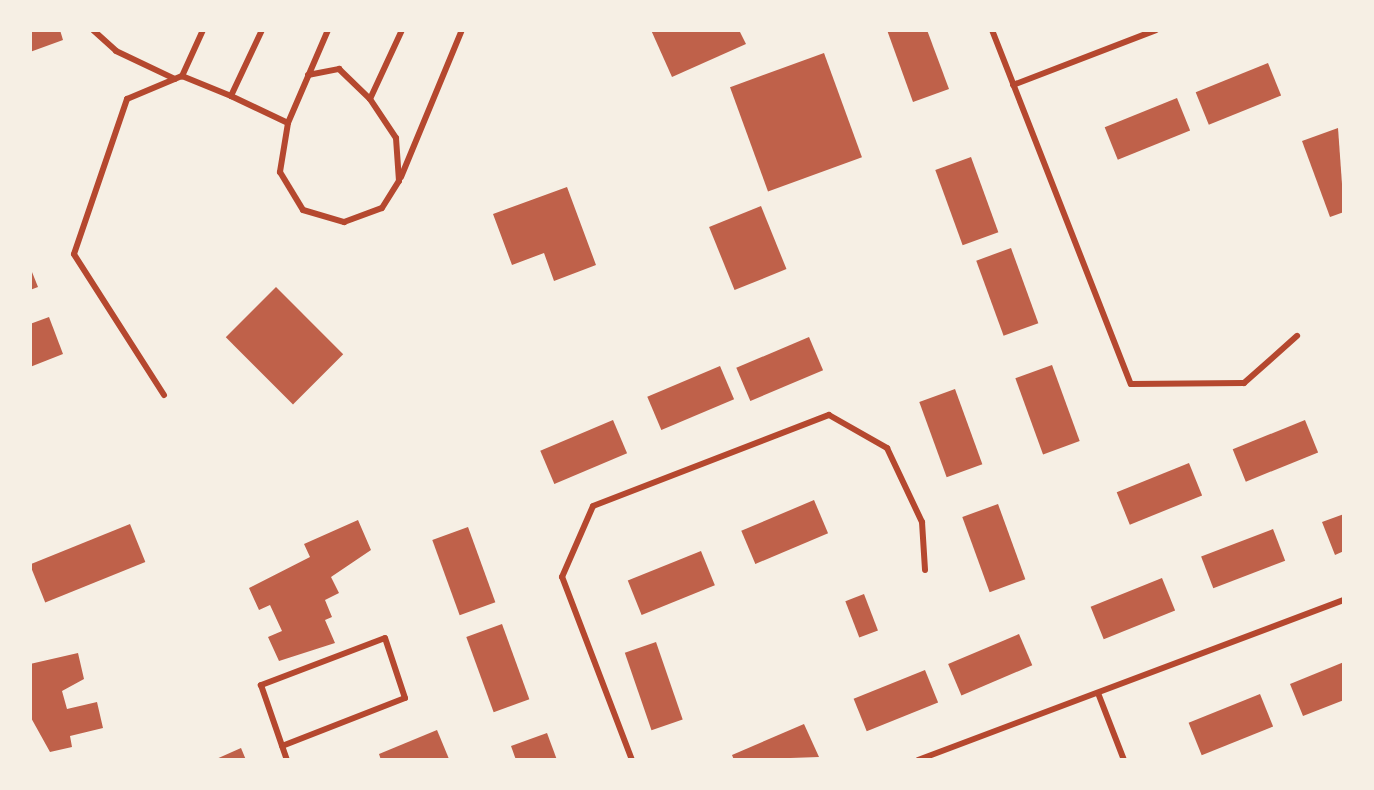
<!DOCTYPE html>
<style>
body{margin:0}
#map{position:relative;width:1374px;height:790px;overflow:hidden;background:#f6efe4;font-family:"Golos Text",sans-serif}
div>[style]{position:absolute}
.building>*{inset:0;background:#bf614a;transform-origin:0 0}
.service>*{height:6px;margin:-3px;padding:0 3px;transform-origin:3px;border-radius:3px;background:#b5482f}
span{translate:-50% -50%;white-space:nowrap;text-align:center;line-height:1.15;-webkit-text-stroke:7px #f6efe4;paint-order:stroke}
.frame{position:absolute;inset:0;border:32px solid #f6efe4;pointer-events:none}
</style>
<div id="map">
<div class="building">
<div style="clip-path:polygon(30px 30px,60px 30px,63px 40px,30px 52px)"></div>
<div style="clip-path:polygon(651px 30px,739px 30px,746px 44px,672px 77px)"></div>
<div style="clip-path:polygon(887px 30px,927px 30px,949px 89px,913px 102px)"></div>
<div style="left:824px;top:53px;width:111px;height:100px;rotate:70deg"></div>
<div style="left:1268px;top:63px;width:35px;height:78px;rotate:68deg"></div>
<div style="left:1177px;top:98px;width:35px;height:78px;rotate:68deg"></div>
<div style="clip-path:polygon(1338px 128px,1344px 212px,1330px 217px,1302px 141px)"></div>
<div style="left:971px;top:157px;width:80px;height:38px;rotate:70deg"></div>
<div style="clip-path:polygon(567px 187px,596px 265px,554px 281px,544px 253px,512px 265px,493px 214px)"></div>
<div style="left:761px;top:206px;width:68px;height:56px;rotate:68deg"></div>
<div style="left:1011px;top:248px;width:80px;height:37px;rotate:70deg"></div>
<div style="clip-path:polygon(30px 267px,38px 287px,30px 290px)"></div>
<div style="left:276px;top:287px;width:95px;height:71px;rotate:45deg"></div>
<div style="clip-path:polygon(49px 317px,63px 354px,30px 367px,30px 324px)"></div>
<div style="left:809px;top:337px;width:36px;height:79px;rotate:67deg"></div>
<div style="left:1052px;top:365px;width:81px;height:39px;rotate:70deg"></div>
<div style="left:720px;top:366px;width:36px;height:79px;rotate:67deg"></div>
<div style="left:955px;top:389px;width:80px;height:38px;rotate:70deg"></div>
<div style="left:613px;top:420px;width:36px;height:79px;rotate:67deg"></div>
<div style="left:1305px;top:420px;width:35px;height:78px;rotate:68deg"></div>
<div style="left:1189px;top:463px;width:35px;height:78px;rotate:68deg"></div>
<div style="left:814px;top:500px;width:36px;height:79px;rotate:67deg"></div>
<div style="left:998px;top:504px;width:80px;height:38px;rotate:70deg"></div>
<div style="clip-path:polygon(1344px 514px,1344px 551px,1335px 555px,1322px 522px)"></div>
<div style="clip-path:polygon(358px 520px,371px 550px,331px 577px,339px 593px,325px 600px,332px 617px,325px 620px,335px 643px,279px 661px,268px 637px,282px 631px,270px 605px,259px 610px,249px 588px,310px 557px,304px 544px)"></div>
<div style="left:130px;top:524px;width:41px;height:108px;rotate:68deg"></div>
<div style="left:468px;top:527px;width:80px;height:38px;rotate:70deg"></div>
<div style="left:1273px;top:529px;width:34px;height:77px;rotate:69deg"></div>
<div style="left:701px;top:551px;width:37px;height:79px;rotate:68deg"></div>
<div style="left:1162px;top:578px;width:35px;height:77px;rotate:68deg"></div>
<div style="left:864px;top:594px;width:39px;height:20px;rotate:69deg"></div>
<div style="left:502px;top:624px;width:80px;height:38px;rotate:70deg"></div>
<div style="left:1019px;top:634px;width:34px;height:77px;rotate:67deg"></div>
<div style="left:656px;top:642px;width:82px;height:33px;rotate:71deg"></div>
<div style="clip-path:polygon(78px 653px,84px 679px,62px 691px,67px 709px,97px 702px,103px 728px,70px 736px,72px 747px,50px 752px,30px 716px,30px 664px)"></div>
<div style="clip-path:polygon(1344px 662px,1344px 700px,1303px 716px,1290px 684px)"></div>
<div style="left:925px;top:670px;width:35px;height:77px;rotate:68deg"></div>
<div style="left:1260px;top:694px;width:35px;height:77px;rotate:68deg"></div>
<div style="clip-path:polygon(804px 724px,819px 757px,734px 760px,732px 755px)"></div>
<div style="clip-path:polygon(437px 730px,449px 759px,381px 760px,379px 754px)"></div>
<div style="clip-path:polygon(547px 733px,557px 760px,516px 760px,511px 746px)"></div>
<div style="clip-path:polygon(241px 748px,246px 760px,214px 760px)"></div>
</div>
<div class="service">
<div style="left:93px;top:30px;width:31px;rotate:42deg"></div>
<div style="left:116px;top:51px;width:65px;rotate:25.4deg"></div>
<div style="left:203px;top:30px;width:51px;rotate:114.5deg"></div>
<div style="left:182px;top:76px;width:53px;rotate:22.2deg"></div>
<div style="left:262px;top:30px;width:73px;rotate:115.2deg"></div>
<div style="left:231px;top:96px;width:63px;rotate:25.3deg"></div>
<div style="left:328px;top:30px;width:101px;rotate:113.3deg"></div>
<div style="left:288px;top:123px;width:50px;rotate:99.3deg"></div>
<div style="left:280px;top:172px;width:44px;rotate:58.8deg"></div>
<div style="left:303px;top:210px;width:43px;rotate:16.3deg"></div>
<div style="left:344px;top:222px;width:40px;rotate:-20.2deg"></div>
<div style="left:382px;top:208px;width:32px;rotate:-58deg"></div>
<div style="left:399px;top:181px;width:43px;rotate:-94deg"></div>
<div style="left:396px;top:138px;width:47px;rotate:-123.7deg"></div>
<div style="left:370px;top:99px;width:76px;rotate:-65.1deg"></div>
<div style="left:992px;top:30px;width:380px;rotate:68.6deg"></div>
<div style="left:1131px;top:384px;width:113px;rotate:-0.5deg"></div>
<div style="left:1244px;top:383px;width:71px;rotate:-41.6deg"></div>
<div style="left:308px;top:75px;width:32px;rotate:-11deg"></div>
<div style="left:339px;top:69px;width:43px;rotate:44.1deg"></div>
<div style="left:1013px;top:85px;width:153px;rotate:-21deg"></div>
<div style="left:401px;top:177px;width:159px;rotate:-67.5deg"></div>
<div style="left:164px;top:395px;width:167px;rotate:-122.6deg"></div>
<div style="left:74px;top:254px;width:164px;rotate:-71.1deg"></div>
<div style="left:127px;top:99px;width:60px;rotate:-22.7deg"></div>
<div style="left:1098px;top:693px;width:72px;rotate:68.8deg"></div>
<div style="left:282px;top:746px;width:132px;rotate:-21.3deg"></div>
<div style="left:405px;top:698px;width:63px;rotate:-108.4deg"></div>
<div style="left:385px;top:638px;width:133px;rotate:159.2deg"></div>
<div style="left:261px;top:685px;width:79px;rotate:70.9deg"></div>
<div style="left:632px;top:760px;width:196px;rotate:-110.9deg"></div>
<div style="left:562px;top:577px;width:77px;rotate:-66.4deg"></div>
<div style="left:593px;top:506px;width:253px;rotate:-21.1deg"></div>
<div style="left:829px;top:415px;width:67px;rotate:29.6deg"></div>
<div style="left:887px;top:448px;width:82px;rotate:64.7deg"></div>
<div style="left:922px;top:522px;width:48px;rotate:86.4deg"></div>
<div style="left:918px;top:760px;width:455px;rotate:-20.6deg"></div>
</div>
<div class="frame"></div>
</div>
